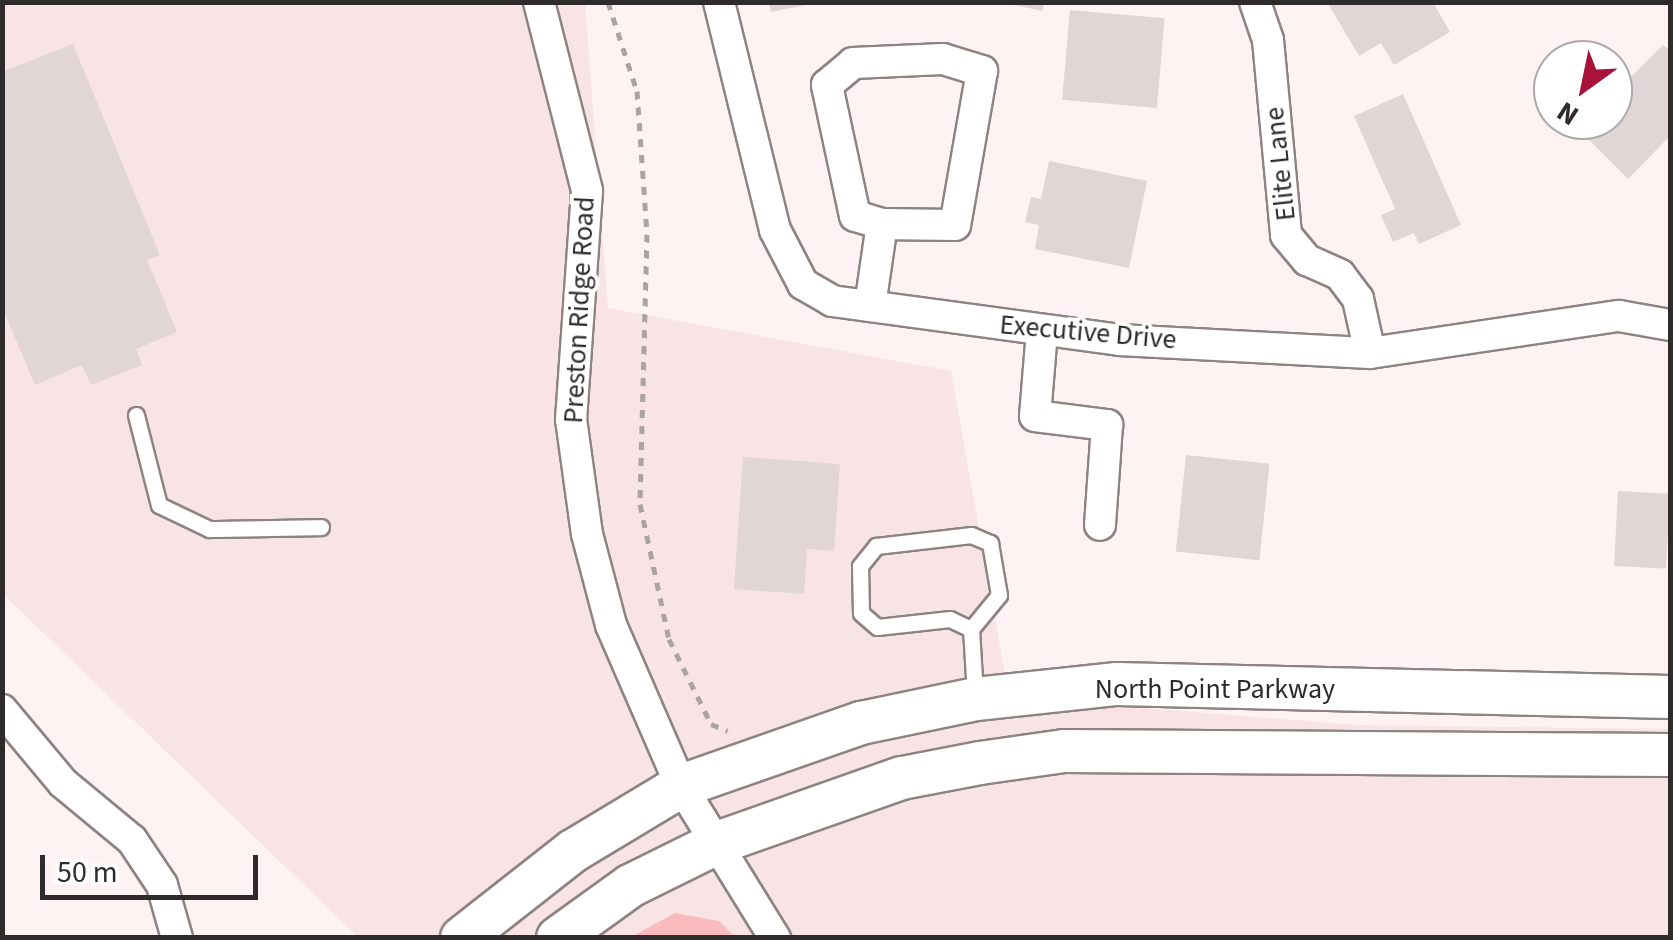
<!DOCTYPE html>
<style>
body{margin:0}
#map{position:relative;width:1673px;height:940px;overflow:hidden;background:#fef2f2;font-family:"Source Sans 3",sans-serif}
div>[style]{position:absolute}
.built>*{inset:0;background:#f9e4e5}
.green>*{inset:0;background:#fabbbe}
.building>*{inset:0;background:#e1d5d5;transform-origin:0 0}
.path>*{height:5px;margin-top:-2.5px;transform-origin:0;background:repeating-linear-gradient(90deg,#aba2a2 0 8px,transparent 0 16px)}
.roads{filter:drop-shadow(2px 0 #8e8383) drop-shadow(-2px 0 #8e8383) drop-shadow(0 2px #8e8383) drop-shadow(0 -2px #8e8383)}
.lane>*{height:15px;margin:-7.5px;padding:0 7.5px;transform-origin:7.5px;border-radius:7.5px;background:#fff}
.street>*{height:30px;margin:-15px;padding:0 15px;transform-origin:15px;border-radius:15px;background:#fff}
.secondary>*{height:42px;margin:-21px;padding:0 21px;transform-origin:21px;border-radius:21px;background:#fff}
span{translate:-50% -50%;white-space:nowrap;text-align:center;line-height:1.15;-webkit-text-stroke:8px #fff;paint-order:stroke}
.street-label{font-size:28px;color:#2f2a2b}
.frame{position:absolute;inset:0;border:5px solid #2f2a2b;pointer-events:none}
.north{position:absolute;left:1533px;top:40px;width:100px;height:100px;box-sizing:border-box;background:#fff;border:2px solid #acaaaa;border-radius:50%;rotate:213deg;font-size:28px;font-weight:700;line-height:40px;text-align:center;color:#2f2a2b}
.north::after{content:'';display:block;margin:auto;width:35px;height:45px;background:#a91239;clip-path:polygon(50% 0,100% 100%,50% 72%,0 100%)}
.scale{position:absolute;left:40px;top:855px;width:218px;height:45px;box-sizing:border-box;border:5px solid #2f2a2b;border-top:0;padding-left:12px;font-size:30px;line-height:35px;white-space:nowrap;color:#2f2a2b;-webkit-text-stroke:8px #fff;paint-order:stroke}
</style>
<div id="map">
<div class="built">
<div style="clip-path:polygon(2px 3px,585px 3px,608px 308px,951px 371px,1013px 720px,1079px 703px,1358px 725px,1670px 729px,1670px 937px,358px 937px,3px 594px)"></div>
</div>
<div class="green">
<div style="clip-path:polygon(675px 913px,719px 921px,735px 937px,631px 937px)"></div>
</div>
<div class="building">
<div style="clip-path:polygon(769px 2px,811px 2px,811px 4px,771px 12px)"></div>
<div style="clip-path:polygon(999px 2px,1044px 2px,1043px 11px)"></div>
<div style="clip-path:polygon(1327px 2px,1433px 2px,1450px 32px,1394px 65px,1381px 43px,1359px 56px)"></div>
<div style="left:1070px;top:10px;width:95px;height:90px;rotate:5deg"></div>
<div style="clip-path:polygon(73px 44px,160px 255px,147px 260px,177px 332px,136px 349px,142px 365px,91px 385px,82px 365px,35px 385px,2px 307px,2px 72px)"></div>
<div style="clip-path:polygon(1663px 45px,1670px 51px,1670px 136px,1628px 179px,1579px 130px,1589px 120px,1613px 120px,1613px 95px)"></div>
<div style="clip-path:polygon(1403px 94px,1461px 225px,1419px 244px,1414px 233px,1393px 242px,1381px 215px,1395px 209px,1354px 116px)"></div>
<div style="clip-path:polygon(1049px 161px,1147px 181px,1129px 268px,1035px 249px,1039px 225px,1025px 222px,1031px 197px,1041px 199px)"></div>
<div style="left:1186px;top:455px;width:84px;height:97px;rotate:6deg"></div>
<div style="clip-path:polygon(743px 457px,840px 464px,834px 551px,807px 549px,804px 594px,734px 589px)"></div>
<div style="left:1618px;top:491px;width:52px;height:75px;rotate:3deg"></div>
</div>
<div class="path">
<div style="left:608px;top:2px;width:94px;rotate:72deg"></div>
<div style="left:637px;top:91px;width:143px;rotate:86deg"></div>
<div style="left:647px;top:234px;width:270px;rotate:91.5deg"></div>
<div style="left:640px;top:504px;width:138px;rotate:77.9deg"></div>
<div style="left:669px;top:639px;width:95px;rotate:63.7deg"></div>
<div style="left:711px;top:724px;width:18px;rotate:22deg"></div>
</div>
<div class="roads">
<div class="lane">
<div style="left:136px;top:415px;width:93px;rotate:75.7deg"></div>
<div style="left:159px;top:505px;width:55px;rotate:25.6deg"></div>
<div style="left:209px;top:529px;width:112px;rotate:-1deg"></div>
<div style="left:971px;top:535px;width:21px;rotate:23deg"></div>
<div style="left:990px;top:543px;width:53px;rotate:80.2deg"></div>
<div style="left:999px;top:595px;width:44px;rotate:129.5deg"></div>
<div style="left:971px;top:629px;width:23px;rotate:-155deg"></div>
<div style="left:950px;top:619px;width:73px;rotate:173.7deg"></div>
<div style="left:877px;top:627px;width:21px;rotate:-139deg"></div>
<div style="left:861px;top:613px;width:47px;rotate:-91.2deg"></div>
<div style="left:860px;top:566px;width:26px;rotate:-51deg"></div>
<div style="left:876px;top:546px;width:96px;rotate:-6.6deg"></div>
<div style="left:971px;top:629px;width:66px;rotate:86.5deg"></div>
</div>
<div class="street">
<div style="left:539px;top:2px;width:195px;rotate:75.7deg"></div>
<div style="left:587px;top:191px;width:229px;rotate:94deg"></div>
<div style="left:571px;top:419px;width:116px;rotate:82.1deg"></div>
<div style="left:587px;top:534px;width:94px;rotate:75.2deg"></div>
<div style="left:611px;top:625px;width:176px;rotate:66.5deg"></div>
<div style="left:681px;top:786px;width:179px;rotate:58.3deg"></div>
<div style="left:719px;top:2px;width:235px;rotate:76.2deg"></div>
<div style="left:775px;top:230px;width:61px;rotate:62.6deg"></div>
<div style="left:803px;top:284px;width:34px;rotate:30deg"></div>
<div style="left:832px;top:301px;width:290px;rotate:7.7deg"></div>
<div style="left:1119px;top:340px;width:251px;rotate:3deg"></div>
<div style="left:1370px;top:353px;width:252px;rotate:-8.5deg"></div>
<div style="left:1619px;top:316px;width:52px;rotate:10deg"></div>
<div style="left:1255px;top:2px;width:40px;rotate:71.1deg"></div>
<div style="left:1268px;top:40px;width:196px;rotate:84.7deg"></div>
<div style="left:1286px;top:235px;width:33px;rotate:50deg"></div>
<div style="left:1307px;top:260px;width:36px;rotate:24deg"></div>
<div style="left:1340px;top:275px;width:30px;rotate:53deg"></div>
<div style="left:1358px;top:299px;width:55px;rotate:77.5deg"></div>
<div style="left:943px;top:59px;width:41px;rotate:17.1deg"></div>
<div style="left:982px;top:71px;width:156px;rotate:99.9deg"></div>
<div style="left:955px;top:225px;width:73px;rotate:-179.2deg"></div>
<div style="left:882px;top:224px;width:28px;rotate:-163deg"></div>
<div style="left:855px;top:216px;width:134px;rotate:-102.1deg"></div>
<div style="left:827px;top:85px;width:34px;rotate:-40deg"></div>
<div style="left:853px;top:63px;width:90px;rotate:-2.5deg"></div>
<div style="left:870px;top:306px;width:83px;rotate:-81.7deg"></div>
<div style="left:1042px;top:331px;width:85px;rotate:94.7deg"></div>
<div style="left:1035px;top:416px;width:73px;rotate:7.1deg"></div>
<div style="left:1107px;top:425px;width:100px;rotate:94deg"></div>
<div style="left:2px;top:710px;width:95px;rotate:50.1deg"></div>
<div style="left:63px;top:783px;width:89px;rotate:39.6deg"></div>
<div style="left:132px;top:840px;width:54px;rotate:56.3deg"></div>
<div style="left:162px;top:885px;width:55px;rotate:74.2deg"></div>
</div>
<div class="secondary">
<div style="left:462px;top:938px;width:141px;rotate:-38.1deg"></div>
<div style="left:573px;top:851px;width:126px;rotate:-31deg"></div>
<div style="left:681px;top:786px;width:191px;rotate:-19.3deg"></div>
<div style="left:861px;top:723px;width:117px;rotate:-11.8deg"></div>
<div style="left:976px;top:699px;width:142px;rotate:-6.1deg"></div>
<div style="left:1117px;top:684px;width:553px;rotate:1.35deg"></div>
<div style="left:558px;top:938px;width:89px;rotate:-35.8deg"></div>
<div style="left:630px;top:886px;width:97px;rotate:-26.3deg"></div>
<div style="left:717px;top:843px;width:196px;rotate:-19.4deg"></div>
<div style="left:902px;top:778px;width:79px;rotate:-10.9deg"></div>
<div style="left:980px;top:763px;width:85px;rotate:-8.1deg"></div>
<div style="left:1064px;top:751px;width:606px;rotate:0.38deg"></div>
</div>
</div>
<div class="street-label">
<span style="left:1280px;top:164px;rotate:-96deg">Elite Lane</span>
<span style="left:579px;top:310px;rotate:-87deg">Preston Ridge Road</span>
<span style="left:1088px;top:332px;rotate:5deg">Executive Drive</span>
<span style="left:1215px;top:689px">North Point Parkway</span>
</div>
<div class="frame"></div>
<div class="north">N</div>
<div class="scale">50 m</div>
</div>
